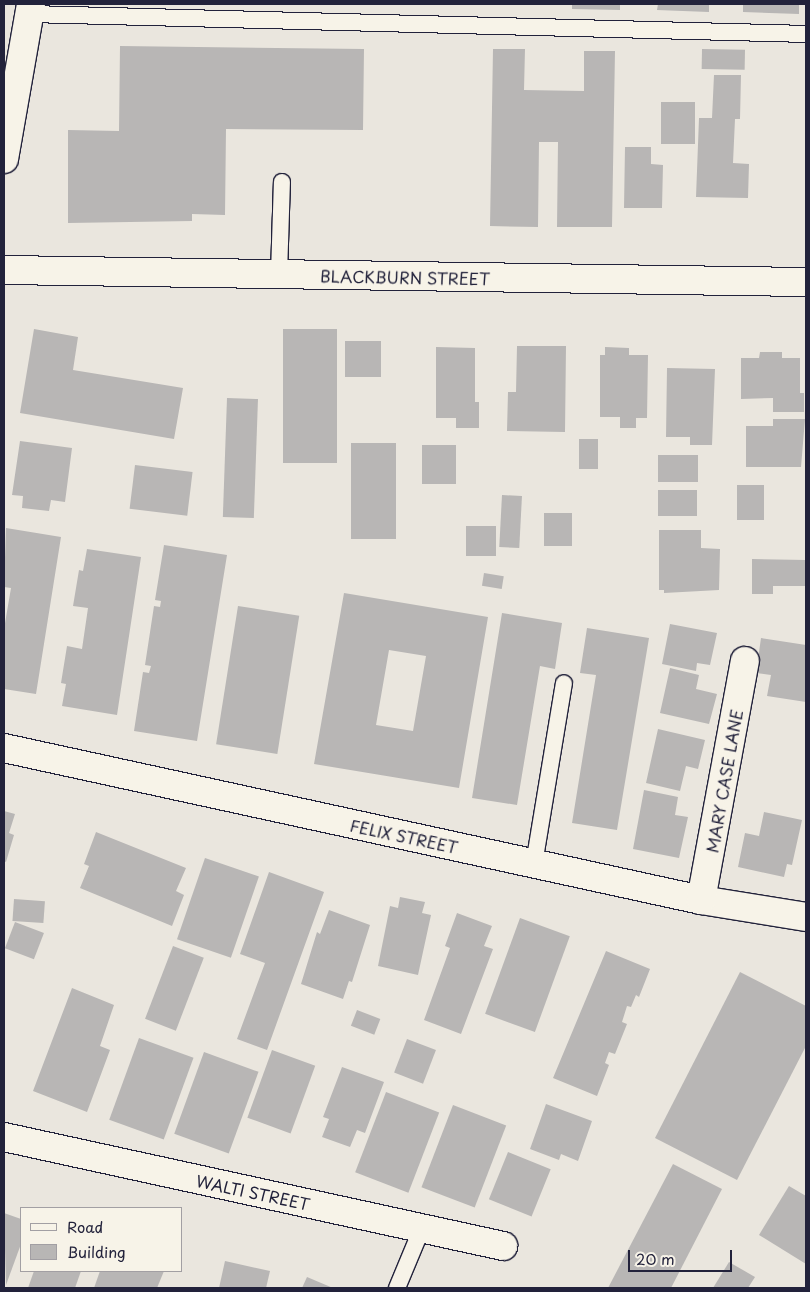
<!DOCTYPE html>
<style>
body{margin:0}
#map{position:relative;width:810px;height:1292px;overflow:hidden;background:#eae6de;font-family:"Playpen Sans",sans-serif}
div>[style]{position:absolute}
.building>*{inset:0;background:#b8b6b5;transform-origin:0 0}
.roads{filter:drop-shadow(1px 0 #22223b) drop-shadow(-1px 0 #22223b) drop-shadow(0 1px #22223b) drop-shadow(0 -1px #22223b)}
.service>*{height:16px;margin:-8px;padding:0 8px;transform-origin:8px;border-radius:8px;background:#f7f3e8}
.minor>*{height:28px;margin:-14px;padding:0 14px;transform-origin:14px;border-radius:14px;background:#f7f3e8}
.secondary>*{height:28px;margin:-14px;padding:0 14px;transform-origin:14px;border-radius:14px;background:#f7f3e8}
span{translate:-50% -50%;white-space:nowrap;text-align:center;line-height:1.15;-webkit-text-stroke:4.5px #f7f3e8;paint-order:stroke}
.street-label{font-size:16px;color:#22223b}
.frame{position:absolute;inset:0;border:5px solid #22223b;pointer-events:none}
.legend{position:absolute;left:20px;top:1207px;width:162px;height:65px;box-sizing:border-box;background:#f7f3e8;border:1px solid #a29fa3;margin:0;padding:6px 9px;list-style:none;font-size:15px;color:#22223b}
.legend li{display:flex;align-items:center;gap:10px;height:25px}
.legend b{width:25px;border:1px solid #a29fa3}
.scale{position:absolute;left:628px;top:1250px;width:104px;height:22px;box-sizing:border-box;border:2px solid #22223b;border-top:0;padding-left:6px;font-size:15px;line-height:18px;white-space:nowrap;color:#22223b;-webkit-text-stroke:4px #f7f3e8;paint-order:stroke}
</style>
<div id="map">
<div class="building">
<div style="clip-path:polygon(572px 4px,620px 4px,620px 10px,572px 9px)"></div>
<div style="clip-path:polygon(658px 4px,709px 4px,709px 12px,657px 10px)"></div>
<div style="clip-path:polygon(743px 4px,799px 4px,799px 14px,743px 12px)"></div>
<div style="clip-path:polygon(120px 46px,364px 49px,363px 130px,226px 129px,225px 215px,192px 214px,192px 221px,68px 223px,68px 130px,119px 131px)"></div>
<div style="clip-path:polygon(493px 49px,525px 49px,524px 90px,584px 91px,584px 51px,615px 51px,612px 227px,557px 227px,558px 142px,539px 142px,538px 227px,490px 226px)"></div>
<div style="left:702px;top:49px;width:43px;height:20px;rotate:1deg"></div>
<div style="clip-path:polygon(714px 75px,741px 75px,740px 119px,735px 119px,733px 163px,749px 164px,748px 198px,696px 197px,699px 118px,712px 118px)"></div>
<div style="left:661px;top:102px;width:34px;height:42px"></div>
<div style="clip-path:polygon(625px 147px,651px 147px,651px 164px,663px 165px,662px 208px,624px 208px)"></div>
<div style="clip-path:polygon(34px 329px,78px 337px,73px 370px,183px 388px,174px 439px,20px 413px)"></div>
<div style="left:283px;top:329px;width:54px;height:134px"></div>
<div style="left:345px;top:341px;width:36px;height:36px"></div>
<div style="clip-path:polygon(517px 346px,566px 346px,565px 432px,507px 431px,508px 392px,516px 392px)"></div>
<div style="clip-path:polygon(436px 347px,475px 348px,475px 402px,479px 402px,479px 428px,456px 428px,456px 418px,436px 418px)"></div>
<div style="clip-path:polygon(605px 347px,629px 348px,629px 355px,648px 355px,647px 418px,636px 418px,636px 428px,620px 428px,620px 417px,600px 417px,600px 355px,605px 355px)"></div>
<div style="clip-path:polygon(760px 352px,782px 352px,782px 358px,800px 358px,800px 393px,804px 393px,804px 412px,773px 412px,773px 398px,741px 399px,741px 358px,759px 358px)"></div>
<div style="clip-path:polygon(667px 368px,715px 369px,712px 445px,690px 445px,690px 437px,666px 437px)"></div>
<div style="left:227px;top:398px;width:31px;height:119px;rotate:2deg"></div>
<div style="clip-path:polygon(773px 419px,805px 419px,801px 467px,746px 467px,746px 426px,773px 426px)"></div>
<div style="left:579px;top:439px;width:19px;height:30px"></div>
<div style="clip-path:polygon(20px 441px,72px 448px,65px 502px,51px 500px,49px 511px,22px 508px,23px 496px,12px 495px)"></div>
<div style="left:351px;top:443px;width:45px;height:96px"></div>
<div style="left:422px;top:445px;width:34px;height:39px"></div>
<div style="left:658px;top:455px;width:40px;height:27px"></div>
<div style="left:135px;top:465px;width:58px;height:44px;rotate:7deg"></div>
<div style="left:737px;top:485px;width:27px;height:35px"></div>
<div style="left:658px;top:490px;width:39px;height:26px"></div>
<div style="left:502px;top:495px;width:20px;height:52px;rotate:3deg"></div>
<div style="left:544px;top:513px;width:28px;height:33px"></div>
<div style="left:466px;top:526px;width:30px;height:30px"></div>
<div style="clip-path:polygon(6px 528px,61px 537px,36px 694px,4px 689px,4px 629px,11px 588px,4px 587px)"></div>
<div style="clip-path:polygon(659px 530px,701px 530px,701px 548px,720px 549px,719px 590px,664px 593px,664px 590px,659px 590px)"></div>
<div style="clip-path:polygon(164px 545px,227px 555px,197px 741px,134px 731px,143px 672px,149px 673px,151px 666px,145px 665px,154px 606px,160px 607px,161px 601px,155px 600px)"></div>
<div style="clip-path:polygon(87px 549px,141px 557px,117px 715px,62px 706px,66px 684px,61px 683px,67px 646px,82px 649px,88px 608px,73px 606px,79px 570px,83px 571px)"></div>
<div style="clip-path:polygon(752px 559px,806px 560px,806px 586px,773px 586px,773px 594px,752px 594px)"></div>
<div style="left:484px;top:573px;width:20px;height:13px;rotate:9deg"></div>
<div style="clip-path:polygon(evenodd,344px 593px,488px 617px,459px 788px,314px 764px,344px 593px,389px 650px,426px 656px,413px 731px,376px 725px,389px 650px)"></div>
<div style="left:238px;top:606px;width:62px;height:140px;rotate:9deg"></div>
<div style="clip-path:polygon(502px 613px,562px 623px,555px 669px,540px 666px,517px 805px,472px 798px)"></div>
<div style="clip-path:polygon(670px 624px,717px 633px,710px 665px,697px 663px,696px 671px,662px 664px)"></div>
<div style="clip-path:polygon(587px 628px,649px 638px,617px 830px,572px 823px,596px 675px,580px 673px)"></div>
<div style="clip-path:polygon(761px 638px,806px 645px,806px 702px,767px 696px,771px 675px,756px 673px)"></div>
<div style="clip-path:polygon(670px 668px,699px 675px,696px 689px,717px 694px,709px 724px,660px 713px)"></div>
<div style="clip-path:polygon(658px 729px,705px 740px,698px 769px,686px 766px,680px 791px,646px 783px)"></div>
<div style="clip-path:polygon(644px 790px,678px 797px,675px 815px,688px 817px,679px 858px,633px 849px)"></div>
<div style="clip-path:polygon(4px 811px,15px 814px,9px 833px,14px 835px,6px 862px,4px 861px)"></div>
<div style="clip-path:polygon(764px 812px,802px 820px,792px 865px,787px 864px,784px 877px,738px 867px,745px 833px,759px 836px)"></div>
<div style="clip-path:polygon(96px 832px,186px 868px,176px 891px,184px 895px,172px 926px,80px 888px,89px 866px,84px 864px)"></div>
<div style="left:205px;top:858px;width:57px;height:86px;rotate:19deg"></div>
<div style="clip-path:polygon(269px 872px,324px 892px,267px 1050px,237px 1039px,265px 963px,240px 954px)"></div>
<div style="clip-path:polygon(400px 897px,425px 902px,422px 913px,431px 915px,418px 975px,378px 966px,390px 906px,398px 908px)"></div>
<div style="left:14px;top:899px;width:31px;height:22px;rotate:4deg"></div>
<div style="clip-path:polygon(329px 910px,370px 925px,352px 982px,349px 981px,343px 999px,301px 984px,317px 932px,320px 934px)"></div>
<div style="clip-path:polygon(457px 913px,492px 926px,484px 946px,493px 949px,461px 1034px,424px 1020px,450px 948px,445px 946px)"></div>
<div style="left:520px;top:918px;width:53px;height:102px;rotate:20deg"></div>
<div style="left:15px;top:922px;width:31px;height:28px;rotate:21deg"></div>
<div style="left:173px;top:946px;width:33px;height:78px;rotate:21deg"></div>
<div style="clip-path:polygon(606px 951px,650px 969px,639px 997px,636px 995px,631px 1007px,627px 1006px,622px 1022px,627px 1024px,615px 1054px,609px 1052px,605px 1063px,609px 1065px,597px 1096px,553px 1078px)"></div>
<div style="clip-path:polygon(740px 972px,806px 1006px,806px 1046px,737px 1180px,655px 1138px)"></div>
<div style="clip-path:polygon(72px 988px,114px 1005px,100px 1046px,110px 1050px,87px 1112px,33px 1091px)"></div>
<div style="left:357px;top:1010px;width:25px;height:17px;rotate:21deg"></div>
<div style="left:139px;top:1038px;width:58px;height:87px;rotate:20deg"></div>
<div style="left:407px;top:1039px;width:31px;height:36px;rotate:21deg"></div>
<div style="left:272px;top:1050px;width:46px;height:72px;rotate:20deg"></div>
<div style="left:204px;top:1052px;width:58px;height:87px;rotate:20deg"></div>
<div style="clip-path:polygon(342px 1067px,384px 1082px,365px 1133px,357px 1130px,350px 1147px,322px 1137px,329px 1119px,323px 1117px)"></div>
<div style="left:386px;top:1092px;width:57px;height:86px;rotate:21deg"></div>
<div style="clip-path:polygon(546px 1104px,592px 1121px,578px 1161px,561px 1154px,559px 1160px,530px 1149px)"></div>
<div style="left:453px;top:1105px;width:57px;height:88px;rotate:21deg"></div>
<div style="left:508px;top:1152px;width:46px;height:51px;rotate:22deg"></div>
<div style="clip-path:polygon(673px 1164px,722px 1189px,671px 1288px,608px 1288px)"></div>
<div style="clip-path:polygon(789px 1186px,806px 1196px,806px 1264px,759px 1235px)"></div>
<div style="clip-path:polygon(4px 1213px,21px 1219px,21px 1244px,6px 1285px)"></div>
<div style="clip-path:polygon(225px 1261px,270px 1271px,266px 1288px,219px 1288px)"></div>
<div style="clip-path:polygon(729px 1262px,755px 1277px,748px 1288px,713px 1288px)"></div>
<div style="clip-path:polygon(34px 1271px,81px 1271px,75px 1288px,28px 1288px)"></div>
<div style="clip-path:polygon(100px 1271px,164px 1271px,157px 1288px,94px 1288px)"></div>
<div style="clip-path:polygon(307px 1277px,333px 1288px,302px 1288px)"></div>
</div>
<div class="roads">
<div class="service">
<div style="left:29px;top:14px;width:777px;rotate:1.47deg"></div>
<div style="left:279px;top:275px;width:93px;rotate:-88.2deg"></div>
<div style="left:534px;top:864px;width:183px;rotate:-80.6deg"></div>
<div style="left:397px;top:1288px;width:65px;rotate:-67.4deg"></div>
</div>
<div class="minor">
<div style="left:4px;top:270px;width:802px;rotate:0.86deg"></div>
<div style="left:4px;top:748px;width:713px;rotate:12.3deg"></div>
<div style="left:701px;top:900px;width:106px;rotate:9.2deg"></div>
<div style="left:701px;top:900px;width:243px;rotate:-79.6deg"></div>
<div style="left:4px;top:1137px;width:511px;rotate:12.32deg"></div>
</div>
<div class="secondary">
<div style="left:4px;top:159px;width:157px;rotate:-80.1deg"></div>
</div>
</div>
<div class="street-label">
<span style="left:405px;top:277px;rotate:1deg">BLACKBURN STREET</span>
<span style="left:724px;top:781px;rotate:-80deg">MARY CASE LANE</span>
<span style="left:404px;top:836px;rotate:12deg">FELIX STREET</span>
<span style="left:253px;top:1192px;rotate:12deg">WALTI STREET</span>
</div>
<div class="frame"></div>
<ul class="legend">
<li><b style="height:6px;background:#f7f3e8"></b>Road</li>
<li><b style="height:14px;background:#b8b6b5"></b>Building</li>
</ul>
<div class="scale">20 m</div>
</div>
